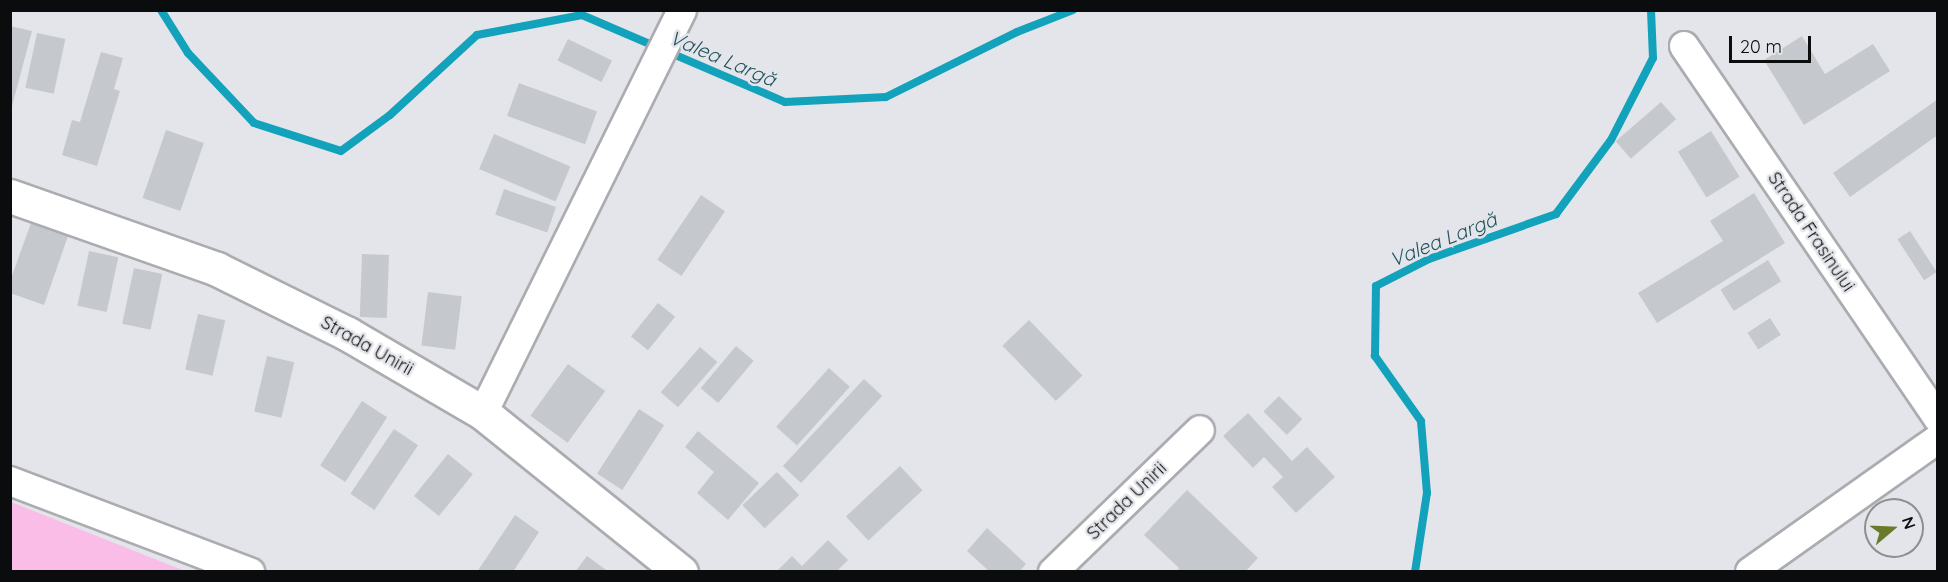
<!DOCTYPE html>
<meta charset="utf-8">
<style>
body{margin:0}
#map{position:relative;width:1948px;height:582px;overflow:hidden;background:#e4e5ea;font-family:Quicksand,sans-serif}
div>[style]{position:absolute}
.green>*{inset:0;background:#f9bde8}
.stream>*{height:8px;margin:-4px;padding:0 4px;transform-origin:4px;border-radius:4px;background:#12a2bb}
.building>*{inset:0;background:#c5c9cd;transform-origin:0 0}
.roads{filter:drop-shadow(2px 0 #abacb0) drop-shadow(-2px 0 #abacb0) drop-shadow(0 2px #abacb0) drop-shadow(0 -2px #abacb0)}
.minor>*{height:28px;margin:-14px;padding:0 14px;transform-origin:14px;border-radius:14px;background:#fff}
.secondary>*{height:33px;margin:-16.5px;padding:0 16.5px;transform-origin:16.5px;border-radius:16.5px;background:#fff}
span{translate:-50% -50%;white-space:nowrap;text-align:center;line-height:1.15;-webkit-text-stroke:5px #e4e5ea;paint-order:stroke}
.street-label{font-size:18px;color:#0b0c0d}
.water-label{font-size:20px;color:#1f535d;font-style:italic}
.frame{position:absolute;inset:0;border:12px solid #0b0c0d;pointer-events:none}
.north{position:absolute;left:1864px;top:498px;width:60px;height:60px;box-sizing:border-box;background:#e4e5ea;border:2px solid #8d8e92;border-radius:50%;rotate:71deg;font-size:16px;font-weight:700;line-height:24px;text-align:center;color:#0b0c0d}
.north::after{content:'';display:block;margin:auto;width:21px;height:27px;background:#687b2b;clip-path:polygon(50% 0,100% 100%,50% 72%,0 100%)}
.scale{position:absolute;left:1729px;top:36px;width:82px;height:27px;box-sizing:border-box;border:3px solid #0b0c0d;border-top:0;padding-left:8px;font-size:18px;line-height:21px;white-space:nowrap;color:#0b0c0d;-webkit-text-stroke:4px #e4e5ea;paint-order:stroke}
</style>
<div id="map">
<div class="green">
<div style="clip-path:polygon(10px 502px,11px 502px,185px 571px,11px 571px)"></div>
</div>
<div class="stream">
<div style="left:161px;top:10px;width:51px;rotate:57.9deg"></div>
<div style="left:188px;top:53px;width:96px;rotate:46.7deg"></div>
<div style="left:254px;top:123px;width:91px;rotate:17.8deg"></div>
<div style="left:341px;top:151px;width:61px;rotate:-36.3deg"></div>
<div style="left:390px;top:115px;width:118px;rotate:-42.6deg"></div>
<div style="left:477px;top:35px;width:107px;rotate:-10.8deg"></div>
<div style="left:582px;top:15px;width:221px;rotate:23.2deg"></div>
<div style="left:785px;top:102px;width:101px;rotate:-2.8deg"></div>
<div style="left:886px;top:97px;width:146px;rotate:-26.4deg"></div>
<div style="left:1017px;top:32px;width:60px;rotate:-21.4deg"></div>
<div style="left:1415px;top:572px;width:80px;rotate:-81.4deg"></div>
<div style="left:1427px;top:493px;width:72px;rotate:-94.8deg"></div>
<div style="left:1421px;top:421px;width:80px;rotate:-125.3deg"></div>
<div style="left:1375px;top:356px;width:70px;rotate:-89.2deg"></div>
<div style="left:1376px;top:286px;width:59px;rotate:-27deg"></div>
<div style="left:1429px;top:259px;width:135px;rotate:-19.5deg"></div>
<div style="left:1556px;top:214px;width:92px;rotate:-53.4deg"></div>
<div style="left:1611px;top:140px;width:92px;rotate:-62.9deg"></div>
<div style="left:1653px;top:58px;width:48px;rotate:-92.4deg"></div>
</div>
<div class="building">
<div style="clip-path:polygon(10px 26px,32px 31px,11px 110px,10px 110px)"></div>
<div style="left:37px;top:33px;width:29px;height:56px;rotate:12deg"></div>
<div style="clip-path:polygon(1802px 36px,1825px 74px,1873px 44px,1890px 71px,1804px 125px,1764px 60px)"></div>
<div style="left:568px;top:39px;width:49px;height:24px;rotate:26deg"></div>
<div style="clip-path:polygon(101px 52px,123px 58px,114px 89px,120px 91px,97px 166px,62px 155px,72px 120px,80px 122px)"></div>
<div style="left:519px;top:83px;width:83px;height:35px;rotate:20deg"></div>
<div style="clip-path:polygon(1938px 99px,1938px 135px,1850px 197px,1833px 173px)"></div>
<div style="left:1661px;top:102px;width:23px;height:60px;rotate:49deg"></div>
<div style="left:166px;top:130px;width:40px;height:72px;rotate:19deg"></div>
<div style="left:1711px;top:131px;width:54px;height:39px;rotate:58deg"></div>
<div style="left:494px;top:134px;width:83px;height:38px;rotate:23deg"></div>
<div style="left:504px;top:189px;width:55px;height:27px;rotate:19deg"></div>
<div style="clip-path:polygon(1754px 193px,1785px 243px,1657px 323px,1638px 293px,1723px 241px,1710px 221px)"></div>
<div style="left:701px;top:195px;width:29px;height:78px;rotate:34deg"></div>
<div style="clip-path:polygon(31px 223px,68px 236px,44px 305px,10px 293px,10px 281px)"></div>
<div style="left:1910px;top:231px;width:49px;height:15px;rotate:57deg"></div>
<div style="left:89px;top:251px;width:30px;height:56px;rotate:12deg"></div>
<div style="left:362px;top:254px;width:27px;height:63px;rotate:2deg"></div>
<div style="left:1768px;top:260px;width:25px;height:56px;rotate:58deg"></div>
<div style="left:134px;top:268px;width:29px;height:57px;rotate:12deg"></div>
<div style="left:428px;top:292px;width:34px;height:54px;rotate:7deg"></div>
<div style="left:658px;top:303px;width:22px;height:43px;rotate:39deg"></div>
<div style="left:198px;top:314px;width:28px;height:57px;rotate:13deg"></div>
<div style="left:1770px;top:318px;width:20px;height:27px;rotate:57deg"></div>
<div style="left:1029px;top:320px;width:77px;height:37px;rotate:46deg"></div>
<div style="left:736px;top:346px;width:23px;height:55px;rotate:40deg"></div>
<div style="left:700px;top:347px;width:23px;height:60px;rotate:41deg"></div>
<div style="left:267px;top:356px;width:28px;height:57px;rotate:13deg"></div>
<div style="left:568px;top:364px;width:46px;height:64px;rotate:36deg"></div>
<div style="left:829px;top:368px;width:28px;height:79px;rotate:42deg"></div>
<div style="left:864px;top:379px;width:25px;height:119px;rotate:43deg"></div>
<div style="left:1279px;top:396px;width:33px;height:22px;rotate:45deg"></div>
<div style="left:362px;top:401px;width:30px;height:77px;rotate:33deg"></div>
<div style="left:639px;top:409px;width:30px;height:77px;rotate:33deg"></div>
<div style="clip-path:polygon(1248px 413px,1292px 461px,1307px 447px,1335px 477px,1296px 513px,1272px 487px,1283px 477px,1264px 457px,1253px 468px,1223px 436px)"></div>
<div style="left:394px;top:429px;width:29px;height:78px;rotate:34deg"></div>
<div style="clip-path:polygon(698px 431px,759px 483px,728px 520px,697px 493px,714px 472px,685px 447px)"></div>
<div style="left:448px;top:454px;width:32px;height:54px;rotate:39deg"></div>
<div style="left:900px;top:466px;width:33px;height:74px;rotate:47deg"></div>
<div style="left:777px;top:472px;width:32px;height:48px;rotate:46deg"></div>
<div style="clip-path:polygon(1187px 490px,1258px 558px,1245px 572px,1177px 572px,1179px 568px,1144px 535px)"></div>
<div style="clip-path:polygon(515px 515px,539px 532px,513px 572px,477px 572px)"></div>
<div style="clip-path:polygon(987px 528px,1026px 564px,1019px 572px,990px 572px,967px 551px)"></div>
<div style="clip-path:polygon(828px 540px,848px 560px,836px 572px,776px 572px,792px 556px,802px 566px)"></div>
<div style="clip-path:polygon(587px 556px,609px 572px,575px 572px)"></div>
</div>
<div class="roads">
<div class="minor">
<div style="left:1684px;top:46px;width:450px;rotate:55.7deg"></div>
<div style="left:483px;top:413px;width:449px;rotate:-63.7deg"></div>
<div style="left:10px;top:481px;width:257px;rotate:20.8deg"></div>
<div style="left:1053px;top:572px;width:204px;rotate:-44deg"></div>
<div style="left:1750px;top:572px;width:230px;rotate:-35.3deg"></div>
</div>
<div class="secondary">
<div style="left:10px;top:196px;width:219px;rotate:19.4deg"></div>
<div style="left:217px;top:269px;width:146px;rotate:26.4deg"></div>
<div style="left:348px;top:334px;width:156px;rotate:30.3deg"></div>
<div style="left:483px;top:413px;width:254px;rotate:38.8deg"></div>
</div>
</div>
<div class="street-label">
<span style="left:1811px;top:232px;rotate:56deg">Strada Frasinului</span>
<span style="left:367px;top:346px;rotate:29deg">Strada Unirii</span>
<span style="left:1127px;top:501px;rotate:-44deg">Strada Unirii</span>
</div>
<div class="water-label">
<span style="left:723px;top:58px;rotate:23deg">Valea Largă</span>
<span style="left:1443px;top:239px;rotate:-22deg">Valea Largă</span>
</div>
<div class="frame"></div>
<div class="north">N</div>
<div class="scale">20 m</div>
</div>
